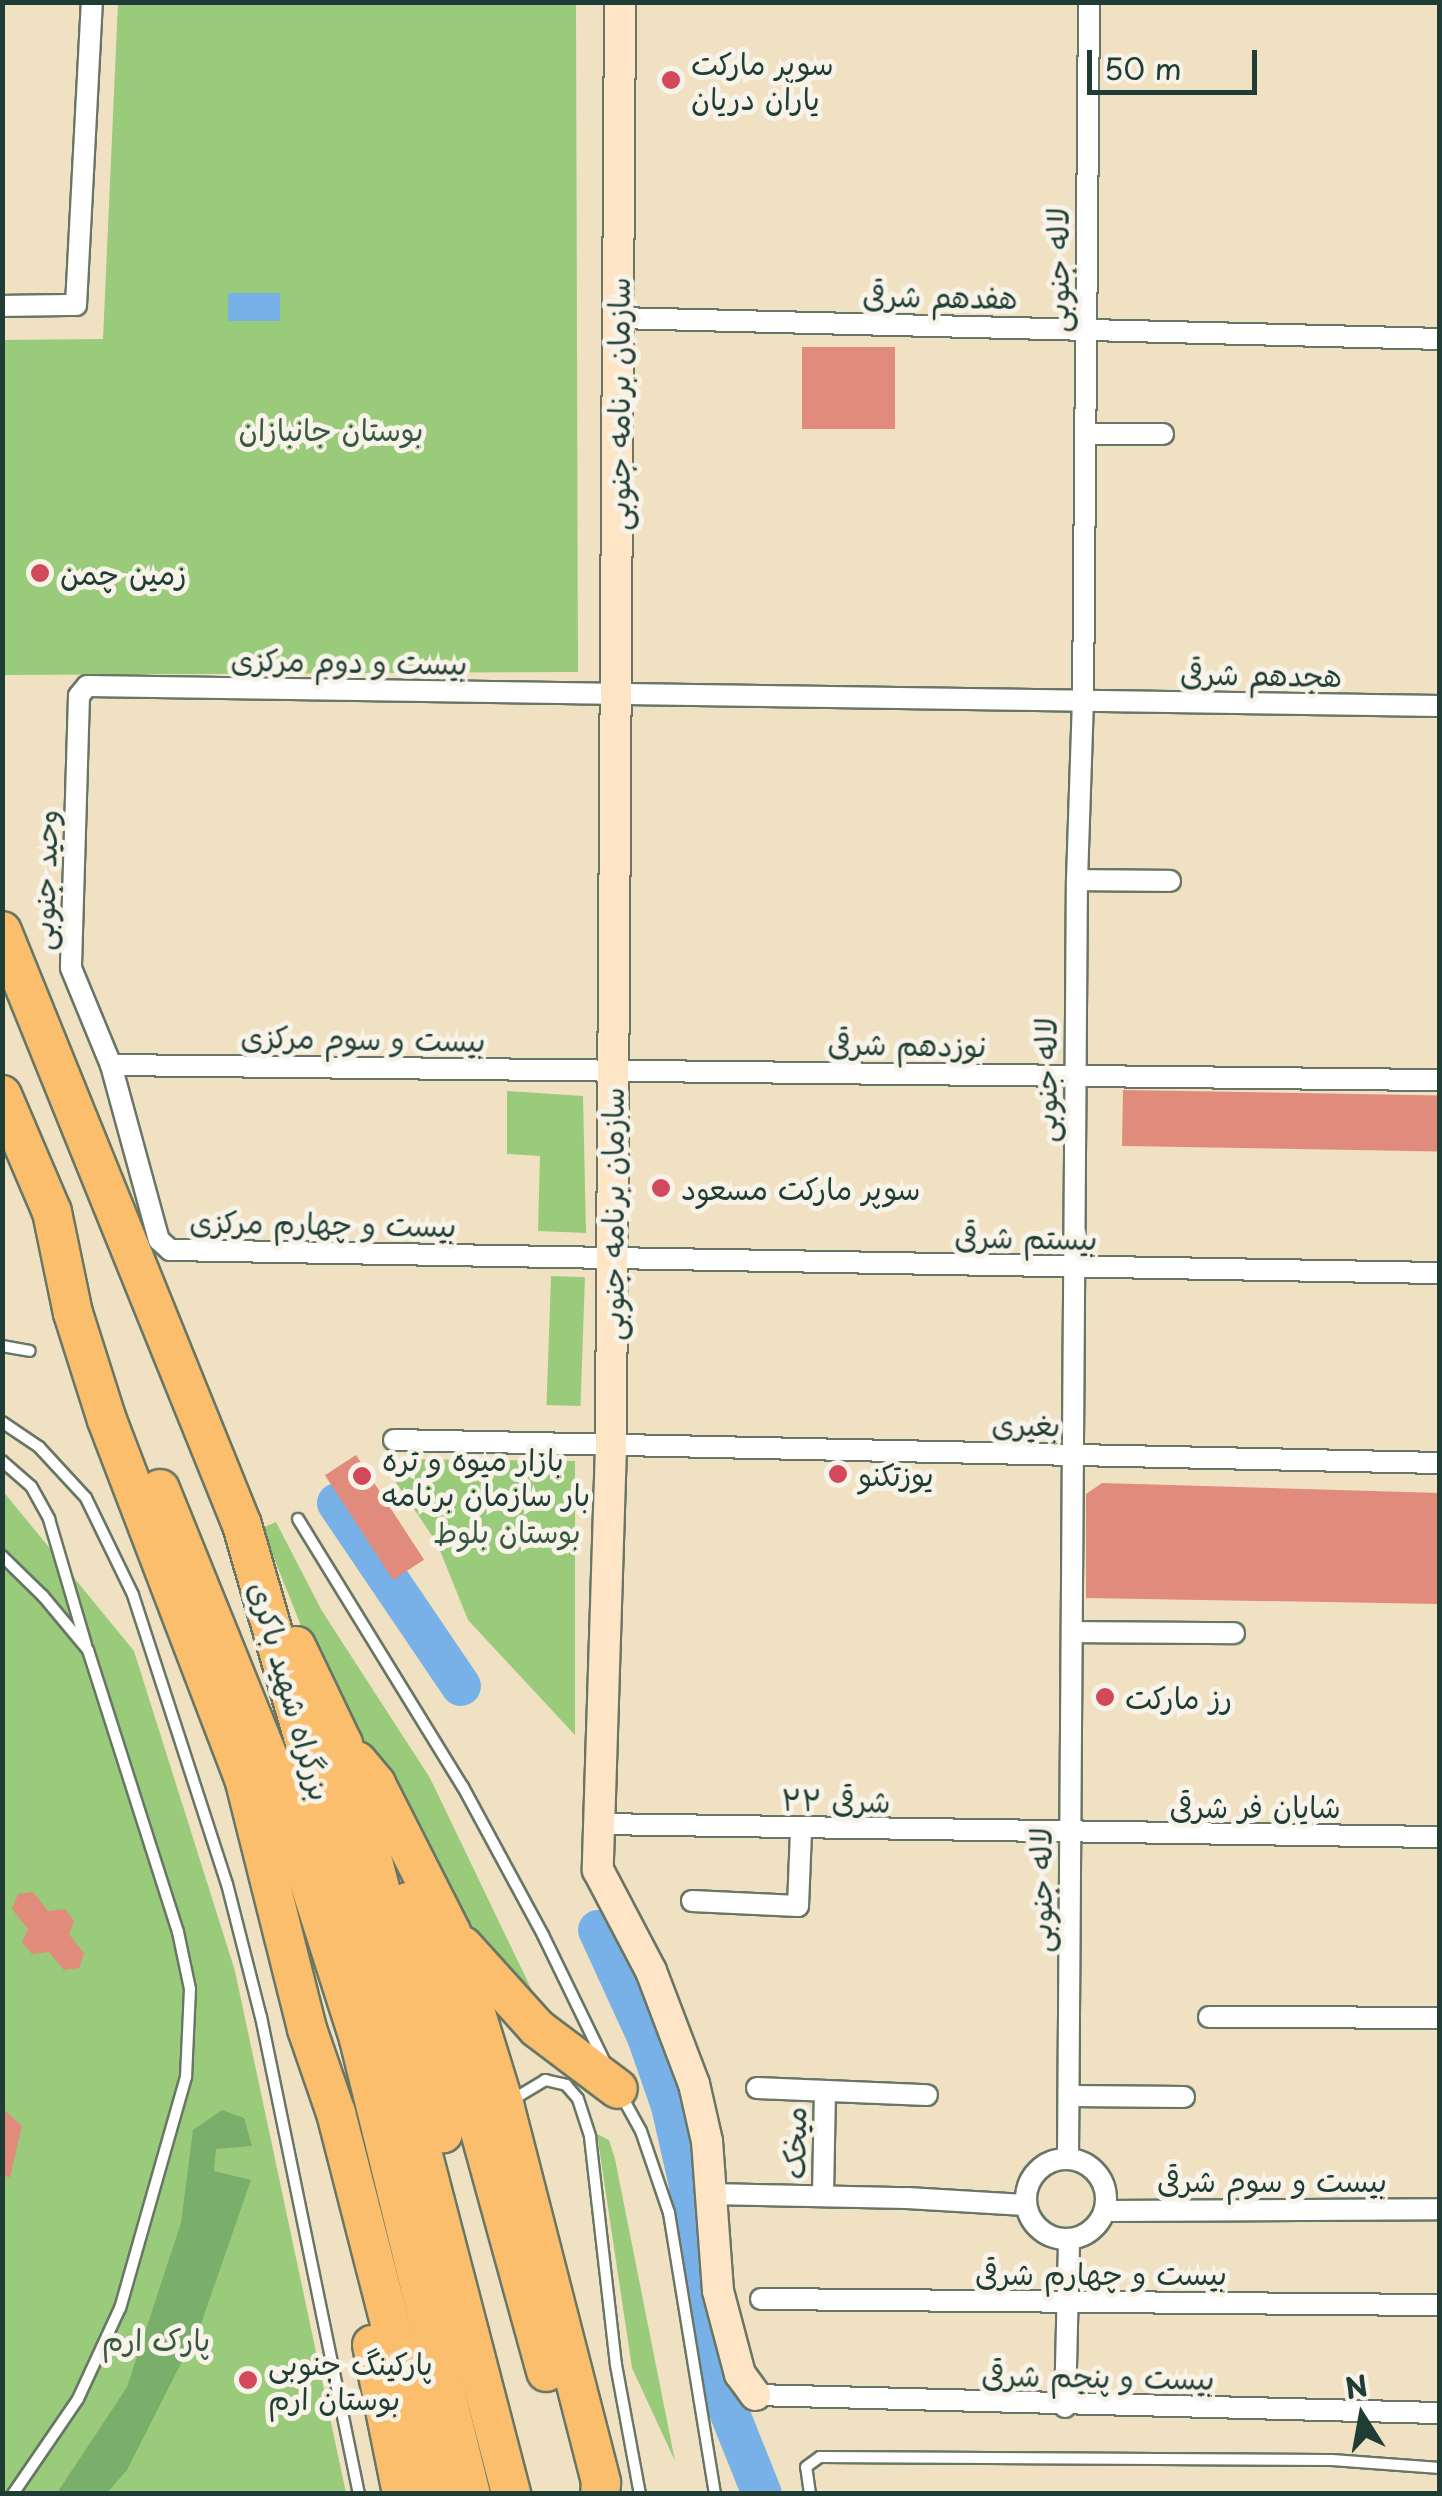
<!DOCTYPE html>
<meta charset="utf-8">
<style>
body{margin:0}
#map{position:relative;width:1442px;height:2496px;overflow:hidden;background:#f1e1c3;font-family:"Playpen Sans","Playpen Sans Arabic",sans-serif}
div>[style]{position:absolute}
.green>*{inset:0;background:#99cb7b;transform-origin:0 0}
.forest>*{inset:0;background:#7aaf6b}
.water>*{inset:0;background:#78b1e8;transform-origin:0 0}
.river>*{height:40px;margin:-20px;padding:0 20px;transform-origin:20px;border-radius:20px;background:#78b1e8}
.building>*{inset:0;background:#e18b7c;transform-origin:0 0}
.roads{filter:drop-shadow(2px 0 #687666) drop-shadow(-2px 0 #687666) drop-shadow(0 2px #687666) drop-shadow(0 -2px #687666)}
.lane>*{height:10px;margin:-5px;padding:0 5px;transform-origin:5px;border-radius:5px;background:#fff}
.street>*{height:20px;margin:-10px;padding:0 10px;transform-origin:10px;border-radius:10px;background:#fff}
.street>.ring{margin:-10px;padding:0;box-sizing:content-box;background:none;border:20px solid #fff;border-radius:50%}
.secondary>*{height:30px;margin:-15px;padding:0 15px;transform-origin:15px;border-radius:15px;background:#fde5c5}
.highway>*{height:38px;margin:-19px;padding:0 19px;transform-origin:19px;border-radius:19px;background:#fabe6d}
.dots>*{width:28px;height:28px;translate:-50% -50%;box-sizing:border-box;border:5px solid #f7f3e8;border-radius:50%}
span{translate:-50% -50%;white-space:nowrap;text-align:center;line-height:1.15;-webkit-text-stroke:10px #f7f3e8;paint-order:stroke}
.poi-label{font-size:30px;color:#1f3d34}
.left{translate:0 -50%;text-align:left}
.street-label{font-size:30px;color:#1f3d34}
.park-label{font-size:30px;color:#375942}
.frame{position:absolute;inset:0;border:5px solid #1f3d34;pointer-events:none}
.north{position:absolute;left:1312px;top:2366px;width:100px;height:100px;-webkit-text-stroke:8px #f7f3e8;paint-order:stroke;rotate:349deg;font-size:28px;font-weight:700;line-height:40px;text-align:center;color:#1f3d34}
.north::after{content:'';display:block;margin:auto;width:35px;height:45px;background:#1f3d34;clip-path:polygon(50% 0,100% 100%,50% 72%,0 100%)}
.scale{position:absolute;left:1087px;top:50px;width:170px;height:45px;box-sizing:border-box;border:5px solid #1f3d34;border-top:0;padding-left:12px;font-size:30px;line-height:35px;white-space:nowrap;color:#1f3d34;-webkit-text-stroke:8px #f7f3e8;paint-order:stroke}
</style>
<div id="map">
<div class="green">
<div style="clip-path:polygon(118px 3px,576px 3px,578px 672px,3px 675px,2px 340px,103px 339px)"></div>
<div style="clip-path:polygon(507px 1091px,583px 1096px,586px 1233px,538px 1231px,540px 1156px,507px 1154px)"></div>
<div style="left:551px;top:1276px;width:34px;height:129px;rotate:2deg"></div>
<div style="clip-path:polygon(380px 1459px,575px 1461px,575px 1735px,468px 1620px,437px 1543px)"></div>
<div style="clip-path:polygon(2px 1490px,134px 1651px,235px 1971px,346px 2493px,3px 2493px)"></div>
<div style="clip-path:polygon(276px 1522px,322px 1611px,430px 1778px,537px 2001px,457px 1932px,323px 1681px,262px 1528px)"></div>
<div style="clip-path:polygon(597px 2134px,609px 2140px,615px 2159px,675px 2461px,632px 2368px)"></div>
</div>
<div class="forest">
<div style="clip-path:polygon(222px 2110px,244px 2118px,252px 2146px,216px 2149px,214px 2171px,251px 2180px,201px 2324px,127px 2470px,107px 2493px,57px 2493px,127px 2387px,181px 2223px,193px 2130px)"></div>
</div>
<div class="water">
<div style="left:228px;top:293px;width:52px;height:28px"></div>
</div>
<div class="river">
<div style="left:337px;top:1503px;width:221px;rotate:55.9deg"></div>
<div style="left:598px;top:1930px;width:118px;rotate:65.4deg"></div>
<div style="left:647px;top:2037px;width:73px;rotate:70.8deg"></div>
<div style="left:671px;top:2106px;width:81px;rotate:77.2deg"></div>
<div style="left:689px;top:2185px;width:136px;rotate:84.9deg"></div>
<div style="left:701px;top:2320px;width:45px;rotate:78.4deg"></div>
<div style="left:710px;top:2364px;width:140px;rotate:68.2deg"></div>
</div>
<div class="building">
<div style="left:802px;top:347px;width:93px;height:82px"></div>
<div style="left:1123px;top:1090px;width:317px;height:56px;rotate:1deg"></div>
<div style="left:356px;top:1455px;width:125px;height:37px;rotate:57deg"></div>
<div style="clip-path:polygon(1102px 1483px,1440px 1493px,1440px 1604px,1086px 1598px,1086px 1494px)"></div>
<div style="clip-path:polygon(33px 1892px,48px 1911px,65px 1909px,74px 1921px,69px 1934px,84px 1954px,79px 1968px,64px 1970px,49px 1952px,32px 1954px,22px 1942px,28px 1929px,12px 1909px,18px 1894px)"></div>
<div style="clip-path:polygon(2px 2108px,22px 2126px,10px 2177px,2px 2176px)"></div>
</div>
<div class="roads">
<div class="lane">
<div style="left:2px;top:1346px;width:28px;rotate:10deg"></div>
<div style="left:2px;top:1422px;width:45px;rotate:34deg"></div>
<div style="left:39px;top:1447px;width:69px;rotate:47.3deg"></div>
<div style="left:86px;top:1498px;width:108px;rotate:64.1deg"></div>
<div style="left:133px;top:1595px;width:304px;rotate:72deg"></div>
<div style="left:227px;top:1884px;width:137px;rotate:75.7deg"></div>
<div style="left:261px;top:2017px;width:487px;rotate:78.4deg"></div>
<div style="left:2px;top:1461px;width:38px;rotate:41deg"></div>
<div style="left:31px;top:1486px;width:38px;rotate:61deg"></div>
<div style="left:49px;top:1519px;width:131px;rotate:73.6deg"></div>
<div style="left:298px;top:1519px;width:315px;rotate:58.4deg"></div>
<div style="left:463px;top:1787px;width:168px;rotate:61.6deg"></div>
<div style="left:543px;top:1935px;width:144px;rotate:64.1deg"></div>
<div style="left:2px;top:1556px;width:57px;rotate:44.3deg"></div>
<div style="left:43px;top:1596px;width:70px;rotate:50.2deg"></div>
<div style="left:88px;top:1650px;width:296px;rotate:72.3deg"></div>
<div style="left:178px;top:1932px;width:58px;rotate:78.1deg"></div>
<div style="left:190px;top:1989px;width:88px;rotate:92.6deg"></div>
<div style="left:186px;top:2077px;width:240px;rotate:105.9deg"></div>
<div style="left:120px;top:2308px;width:100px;rotate:114.8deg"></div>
<div style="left:78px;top:2399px;width:115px;rotate:124.4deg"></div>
<div style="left:620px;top:2093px;width:43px;rotate:61.1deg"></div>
<div style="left:641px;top:2131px;width:87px;rotate:71.1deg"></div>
<div style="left:669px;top:2213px;width:285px;rotate:80.7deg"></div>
<div style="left:512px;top:2100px;width:39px;rotate:-31deg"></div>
<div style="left:545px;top:2080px;width:22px;rotate:13deg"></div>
<div style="left:566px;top:2085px;width:18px;rotate:49deg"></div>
<div style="left:578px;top:2099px;width:40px;rotate:72deg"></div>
<div style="left:590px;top:2137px;width:229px;rotate:83.5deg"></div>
<div style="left:616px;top:2365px;width:131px;rotate:79.5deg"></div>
<div style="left:810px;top:2494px;width:27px;rotate:-98deg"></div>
<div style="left:806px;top:2467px;width:17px;rotate:-36deg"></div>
<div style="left:820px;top:2457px;width:512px;rotate:0.34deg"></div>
<div style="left:1332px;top:2460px;width:108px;rotate:4.2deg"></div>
</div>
<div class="street">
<div style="left:2px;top:306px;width:74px;rotate:-0.8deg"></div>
<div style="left:76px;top:305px;width:303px;rotate:-87deg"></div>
<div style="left:618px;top:318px;width:822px;rotate:1.46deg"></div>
<div style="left:1086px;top:434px;width:77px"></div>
<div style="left:1440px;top:706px;width:1353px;rotate:-179.15deg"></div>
<div style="left:87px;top:686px;width:13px;rotate:129deg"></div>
<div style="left:79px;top:696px;width:272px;rotate:91.7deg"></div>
<div style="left:71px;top:968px;width:105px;rotate:67.6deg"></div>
<div style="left:111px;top:1065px;width:181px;rotate:74.7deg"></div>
<div style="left:159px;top:1240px;width:15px;rotate:42deg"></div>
<div style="left:170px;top:1250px;width:1270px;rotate:1.04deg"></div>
<div style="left:1077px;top:880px;width:93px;rotate:0.6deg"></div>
<div style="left:111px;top:1065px;width:1329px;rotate:0.65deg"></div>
<div style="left:394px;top:1440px;width:1046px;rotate:1.26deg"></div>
<div style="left:1072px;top:1632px;width:162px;rotate:0.4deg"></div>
<div style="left:599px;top:1824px;width:841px;rotate:0.89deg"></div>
<div style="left:692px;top:1901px;width:106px;rotate:2.7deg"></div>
<div style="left:798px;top:1906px;width:76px;rotate:-87.7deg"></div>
<div style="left:1209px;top:2017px;width:231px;rotate:0.2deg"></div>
<div style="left:757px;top:2088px;width:170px;rotate:2.4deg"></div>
<div style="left:1071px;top:2096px;width:113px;rotate:0.5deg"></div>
<div style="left:1068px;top:2158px;width:1278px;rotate:-89.6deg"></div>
<div style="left:1077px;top:880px;width:177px;rotate:-88.1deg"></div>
<div style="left:1083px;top:703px;width:701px;rotate:-89.51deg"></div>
<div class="ring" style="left:1026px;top:2159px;width:60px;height:60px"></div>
<div style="left:710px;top:2194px;width:197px;rotate:1.2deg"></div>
<div style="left:907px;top:2198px;width:118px;rotate:3.4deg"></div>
<div style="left:823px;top:2195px;width:104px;rotate:-88.9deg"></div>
<div style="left:1105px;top:2211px;width:335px;rotate:-0.3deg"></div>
<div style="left:761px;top:2299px;width:679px;rotate:0.51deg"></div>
<div style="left:755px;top:2395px;width:685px;rotate:1.51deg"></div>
<div style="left:1065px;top:2407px;width:168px;rotate:-88.6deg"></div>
</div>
<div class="secondary">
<div style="left:620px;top:2px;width:1444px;rotate:90.36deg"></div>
<div style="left:611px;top:1446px;width:424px;rotate:91.8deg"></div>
<div style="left:598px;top:1870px;width:114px;rotate:62.3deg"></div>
<div style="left:651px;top:1971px;width:121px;rotate:69.2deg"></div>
<div style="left:694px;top:2084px;width:58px;rotate:77.2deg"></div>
<div style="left:707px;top:2141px;width:150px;rotate:85.8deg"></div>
<div style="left:718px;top:2291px;width:86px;rotate:75.2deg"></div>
<div style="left:740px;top:2374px;width:26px;rotate:54deg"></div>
</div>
<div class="highway">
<div style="left:2px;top:931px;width:641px;rotate:68deg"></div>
<div style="left:242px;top:1525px;width:616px;rotate:73.89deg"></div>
<div style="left:413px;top:2117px;width:390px;rotate:75.4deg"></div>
<div style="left:2px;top:1095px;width:127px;rotate:66.9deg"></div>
<div style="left:52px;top:1212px;width:103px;rotate:78.3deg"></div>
<div style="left:73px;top:1313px;width:112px;rotate:72.4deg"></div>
<div style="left:107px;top:1420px;width:383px;rotate:69.1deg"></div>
<div style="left:244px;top:1778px;width:259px;rotate:75.9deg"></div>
<div style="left:307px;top:2029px;width:89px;rotate:71deg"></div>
<div style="left:336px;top:2113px;width:393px;rotate:75.6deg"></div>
<div style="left:160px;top:1489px;width:299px;rotate:68deg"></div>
<div style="left:272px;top:1766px;width:287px;rotate:72.3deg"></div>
<div style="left:359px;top:2039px;width:469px;rotate:76.2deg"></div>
<div style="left:296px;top:1646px;width:109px;rotate:64.4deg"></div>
<div style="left:343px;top:1744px;width:402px;rotate:75.6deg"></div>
<div style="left:357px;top:1761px;width:30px;rotate:50deg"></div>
<div style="left:376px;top:1784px;width:166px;rotate:63.1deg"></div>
<div style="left:451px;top:1932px;width:184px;rotate:72.9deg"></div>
<div style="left:505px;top:2108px;width:387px;rotate:75.6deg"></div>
<div style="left:601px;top:2483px;width:11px;rotate:95deg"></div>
<div style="left:408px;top:1902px;width:237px;rotate:72.6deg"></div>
<div style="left:479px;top:2128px;width:253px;rotate:74.6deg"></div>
<div style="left:463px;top:1946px;width:110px;rotate:47.9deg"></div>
<div style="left:537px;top:2028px;width:101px;rotate:37deg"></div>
<div style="left:372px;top:2345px;width:152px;rotate:78.6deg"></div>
</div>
</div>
<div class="dots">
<div style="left:671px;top:80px;background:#d1495b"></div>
<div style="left:40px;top:573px;background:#d1495b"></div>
<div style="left:661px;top:1188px;background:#d1495b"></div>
<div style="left:838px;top:1474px;background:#d1495b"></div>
<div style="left:362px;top:1476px;background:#d1495b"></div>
<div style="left:1105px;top:1697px;background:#d1495b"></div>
<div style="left:248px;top:2380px;background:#d1495b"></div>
</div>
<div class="poi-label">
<span class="left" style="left:691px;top:80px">سوپر مارکت<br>یاران دریان</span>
<span class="left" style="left:60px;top:573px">زمین چمن</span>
<span class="left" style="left:681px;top:1188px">سوپر مارکت مسعود</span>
<span class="left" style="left:382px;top:1476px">بازار میوه و تره<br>بار سازمان برنامه</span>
<span class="left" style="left:858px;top:1474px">یوزتکنو</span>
<span class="left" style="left:1125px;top:1697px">رز مارکت</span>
<span class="left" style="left:268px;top:2380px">پارکینگ جنوبی<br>بوستان ارم</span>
</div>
<div class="street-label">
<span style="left:1057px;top:270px;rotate:-90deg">لاله جنوبی</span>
<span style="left:940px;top:296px;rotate:1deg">هفدهم شرقی</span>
<span style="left:618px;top:404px;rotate:-90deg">سازمان برنامه جنوبی</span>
<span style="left:349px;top:661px;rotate:1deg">بیست و دوم مرکزی</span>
<span style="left:1261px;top:674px;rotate:1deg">هجدهم شرقی</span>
<span style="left:44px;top:880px;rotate:-88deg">وحید جنوبی</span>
<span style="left:363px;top:1038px;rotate:1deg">بیست و سوم مرکزی</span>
<span style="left:907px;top:1044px;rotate:1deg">نوزدهم شرقی</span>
<span style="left:1045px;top:1080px;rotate:-90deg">لاله جنوبی</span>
<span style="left:612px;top:1214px;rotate:-90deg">سازمان برنامه جنوبی</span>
<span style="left:323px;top:1223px;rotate:1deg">بیست و چهارم مرکزی</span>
<span style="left:1026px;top:1237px;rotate:1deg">بیستم شرقی</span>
<span style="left:1026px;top:1424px;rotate:1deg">بغیری</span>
<span style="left:291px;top:1691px;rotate:74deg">بزرگراه شهید باکری</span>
<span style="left:836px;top:1800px;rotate:1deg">۲۲ شرقی</span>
<span style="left:1255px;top:1806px">شایان فر شرقی</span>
<span style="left:1040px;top:1890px;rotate:-90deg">لاله جنوبی</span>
<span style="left:794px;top:2143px;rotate:-89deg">میخک</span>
<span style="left:1272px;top:2180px">بیست و سوم شرقی</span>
<span style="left:1101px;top:2273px">بیست و چهارم شرقی</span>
<span style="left:1098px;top:2376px;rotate:1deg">بیست و پنجم شرقی</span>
</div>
<div class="park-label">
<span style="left:331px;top:429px">بوستان جانبازان</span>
<span style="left:507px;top:1531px">بوستان بلوط</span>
<span style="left:156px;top:2339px">پارک ارم</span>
</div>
<div class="frame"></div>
<div class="north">N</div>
<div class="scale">50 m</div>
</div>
